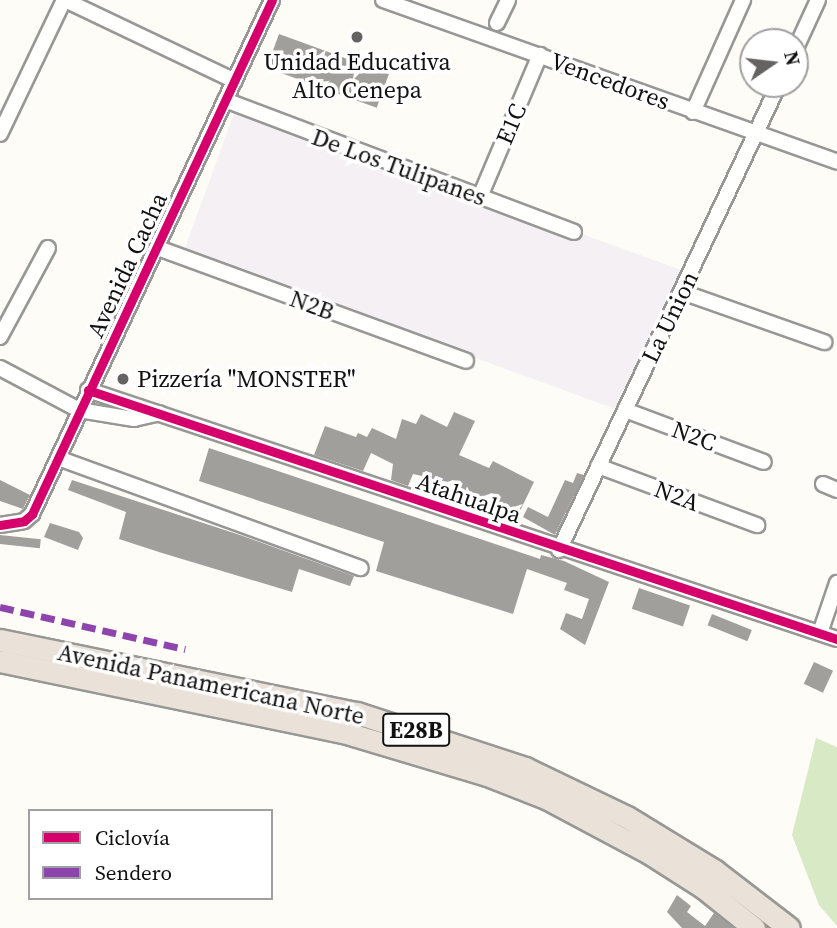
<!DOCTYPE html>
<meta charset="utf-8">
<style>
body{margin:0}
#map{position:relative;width:837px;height:928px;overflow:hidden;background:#fdfcf7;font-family:"Source Serif 4",serif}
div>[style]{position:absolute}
.industrial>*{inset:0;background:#f5f0f3;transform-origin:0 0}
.forest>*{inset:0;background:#d8eac5}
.building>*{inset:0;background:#a19f9c;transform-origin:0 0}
.roads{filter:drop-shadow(2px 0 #979795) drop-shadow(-2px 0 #979795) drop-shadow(0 2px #979795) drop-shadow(0 -2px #979795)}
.minor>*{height:14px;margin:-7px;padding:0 7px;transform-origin:7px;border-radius:7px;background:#fffffe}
.highway>*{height:21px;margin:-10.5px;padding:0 10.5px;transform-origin:10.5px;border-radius:10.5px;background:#eae1d8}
.quiet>*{height:7px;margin-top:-3.5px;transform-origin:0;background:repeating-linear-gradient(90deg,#8e44ad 0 14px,transparent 0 21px)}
.cycleway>*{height:9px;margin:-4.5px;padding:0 4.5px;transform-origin:4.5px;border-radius:4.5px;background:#d6006c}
.dots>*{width:19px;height:19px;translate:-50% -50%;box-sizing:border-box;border:4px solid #fff;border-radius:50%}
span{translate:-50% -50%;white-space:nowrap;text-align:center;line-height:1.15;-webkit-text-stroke:7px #fff;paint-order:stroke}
.shield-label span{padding:2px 5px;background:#fff;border:2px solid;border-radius:5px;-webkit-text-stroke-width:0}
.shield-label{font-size:23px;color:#111;font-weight:700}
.poi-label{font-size:24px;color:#111}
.left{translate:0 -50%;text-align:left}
.street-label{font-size:24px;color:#111}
.legend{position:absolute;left:28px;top:809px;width:245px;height:91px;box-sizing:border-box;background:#fff;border:2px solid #a0a0a0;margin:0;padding:9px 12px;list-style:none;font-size:21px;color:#111}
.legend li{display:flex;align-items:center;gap:14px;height:35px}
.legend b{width:35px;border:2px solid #a0a0a0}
.north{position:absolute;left:739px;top:28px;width:70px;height:70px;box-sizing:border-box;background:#fff;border:2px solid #a0a0a0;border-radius:50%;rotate:76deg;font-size:19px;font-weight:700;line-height:28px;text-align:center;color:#111}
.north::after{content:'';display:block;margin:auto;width:24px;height:32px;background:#646362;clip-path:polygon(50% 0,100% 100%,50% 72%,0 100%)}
</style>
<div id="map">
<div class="industrial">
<div style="left:236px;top:108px;width:477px;height:153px;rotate:20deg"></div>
</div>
<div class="forest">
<div style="clip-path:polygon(816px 738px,837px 747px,837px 926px,819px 905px,792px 835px)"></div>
</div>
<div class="building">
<div style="left:279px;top:34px;width:117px;height:36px;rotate:20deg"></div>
<div style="clip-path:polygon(454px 412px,475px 421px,459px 455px,489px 468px,493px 461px,534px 482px,520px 511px,485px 498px,480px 510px,466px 505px,447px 494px,450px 488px,422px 476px,413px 474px,408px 486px,396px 482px,391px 480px,393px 464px,371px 453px,363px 471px,314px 455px,325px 426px,356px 437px,358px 433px,367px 437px,372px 428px,396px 439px,402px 419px,416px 424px,421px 414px,447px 427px)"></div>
<div style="clip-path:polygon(209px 448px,540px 559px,541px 555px,564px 561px,609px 582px,585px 645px,560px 629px,566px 613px,582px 619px,589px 599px,564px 590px,567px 583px,527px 569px,513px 614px,376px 571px,384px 542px,199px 481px)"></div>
<div style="clip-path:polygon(577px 473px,584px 475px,555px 535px,523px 517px,528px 507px,548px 517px,565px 480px,573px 483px)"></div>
<div style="clip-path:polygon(0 480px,30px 495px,23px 509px,0 501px)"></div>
<div style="clip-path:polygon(72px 480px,243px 536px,354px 576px,350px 586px,299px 569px,292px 592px,162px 553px,119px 539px,126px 512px,68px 490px)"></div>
<div style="clip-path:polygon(50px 523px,79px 532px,83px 538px,78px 550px,44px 537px)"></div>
<div style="left:0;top:535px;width:41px;height:9px;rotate:6deg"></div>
<div style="left:639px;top:588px;width:54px;height:22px;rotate:19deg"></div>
<div style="left:712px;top:614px;width:43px;height:12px;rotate:22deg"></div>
<div style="left:814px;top:662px;width:21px;height:24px;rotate:25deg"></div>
<div style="clip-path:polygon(677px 895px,691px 906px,687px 912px,705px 926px,714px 913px,733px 928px,682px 928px,667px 912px)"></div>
</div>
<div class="roads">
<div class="minor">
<div style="left:65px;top:0;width:188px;rotate:25.5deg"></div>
<div style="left:383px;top:0;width:482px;rotate:19.6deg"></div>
<div style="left:497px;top:23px;width:25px;rotate:-64deg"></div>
<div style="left:795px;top:50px;width:55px;rotate:-65.3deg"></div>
<div style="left:225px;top:100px;width:373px;rotate:20.7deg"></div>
<div style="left:693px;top:112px;width:123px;rotate:-65.9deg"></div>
<div style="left:0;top:134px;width:148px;rotate:-64.5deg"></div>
<div style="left:482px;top:192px;width:149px;rotate:-67.1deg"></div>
<div style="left:158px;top:248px;width:328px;rotate:20.1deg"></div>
<div style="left:682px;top:292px;width:151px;rotate:19.4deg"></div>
<div style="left:0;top:337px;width:101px;rotate:-61.7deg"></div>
<div style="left:0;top:368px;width:89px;rotate:28deg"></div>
<div style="left:79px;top:410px;width:56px;rotate:9.3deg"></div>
<div style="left:134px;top:419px;width:26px;rotate:-13deg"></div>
<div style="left:88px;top:390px;width:789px;rotate:18.39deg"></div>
<div style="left:625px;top:410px;width:148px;rotate:20.5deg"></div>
<div style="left:58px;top:458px;width:322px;rotate:20deg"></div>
<div style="left:598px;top:466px;width:170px;rotate:20.4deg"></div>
<div style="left:823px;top:484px;width:15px;rotate:23deg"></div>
<div style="left:0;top:525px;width:24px;rotate:-9deg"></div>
<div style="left:24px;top:521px;width:11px;rotate:-41deg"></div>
<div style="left:32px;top:514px;width:567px;rotate:-64.97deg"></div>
<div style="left:559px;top:550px;width:515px;rotate:-64.73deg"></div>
<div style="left:820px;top:633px;width:53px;rotate:-71.2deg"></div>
</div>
<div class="highway">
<div style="left:0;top:640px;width:364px;rotate:11.6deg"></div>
<div style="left:357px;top:713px;width:177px;rotate:18.1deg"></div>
<div style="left:525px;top:768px;width:113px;rotate:25.7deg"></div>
<div style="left:627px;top:817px;width:103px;rotate:31.5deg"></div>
<div style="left:715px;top:871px;width:93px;rotate:37.6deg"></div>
<div style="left:0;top:661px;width:350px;rotate:11.7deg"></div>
<div style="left:343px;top:732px;width:150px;rotate:16.6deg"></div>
<div style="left:487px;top:775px;width:63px;rotate:21.3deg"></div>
<div style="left:546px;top:798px;width:117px;rotate:28.1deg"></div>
<div style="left:649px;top:853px;width:65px;rotate:32.5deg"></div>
<div style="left:704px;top:888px;width:64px;rotate:38.7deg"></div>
</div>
</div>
<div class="quiet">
<div style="left:0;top:607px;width:190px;rotate:12.8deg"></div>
</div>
<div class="cycleway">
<div style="left:88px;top:390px;width:789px;rotate:18.39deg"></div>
<div style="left:0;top:525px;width:24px;rotate:-9deg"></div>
<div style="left:24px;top:521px;width:11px;rotate:-41deg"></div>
<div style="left:32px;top:514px;width:567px;rotate:-64.97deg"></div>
</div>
<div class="dots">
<div style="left:357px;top:37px;background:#646362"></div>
<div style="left:123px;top:379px;background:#646362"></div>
</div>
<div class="shield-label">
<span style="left:416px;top:730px">E28B</span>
</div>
<div class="poi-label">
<span style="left:357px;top:76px">Unidad Educativa<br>Alto Cenepa</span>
<span class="left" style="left:137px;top:379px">Pizzería "MONSTER"</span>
</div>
<div class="street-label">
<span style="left:610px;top:81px;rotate:20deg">Vencedores</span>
<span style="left:511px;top:124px;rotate:-67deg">E1C</span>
<span style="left:399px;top:167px;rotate:20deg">De Los Tulipanes</span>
<span style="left:127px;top:265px;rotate:-65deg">Avenida Cacha</span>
<span style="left:312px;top:305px;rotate:20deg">N2B</span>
<span style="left:670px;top:317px;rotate:-64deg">La Union</span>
<span style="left:694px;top:436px;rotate:20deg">N2C</span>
<span style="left:677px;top:496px;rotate:21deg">N2A</span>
<span style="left:469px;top:498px;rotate:19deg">Atahualpa</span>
<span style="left:211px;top:684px;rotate:12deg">Avenida Panamericana Norte</span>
</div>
<ul class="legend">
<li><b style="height:9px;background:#d6006c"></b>Ciclovía</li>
<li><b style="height:9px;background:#8e44ad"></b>Sendero</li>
</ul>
<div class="north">N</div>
</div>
